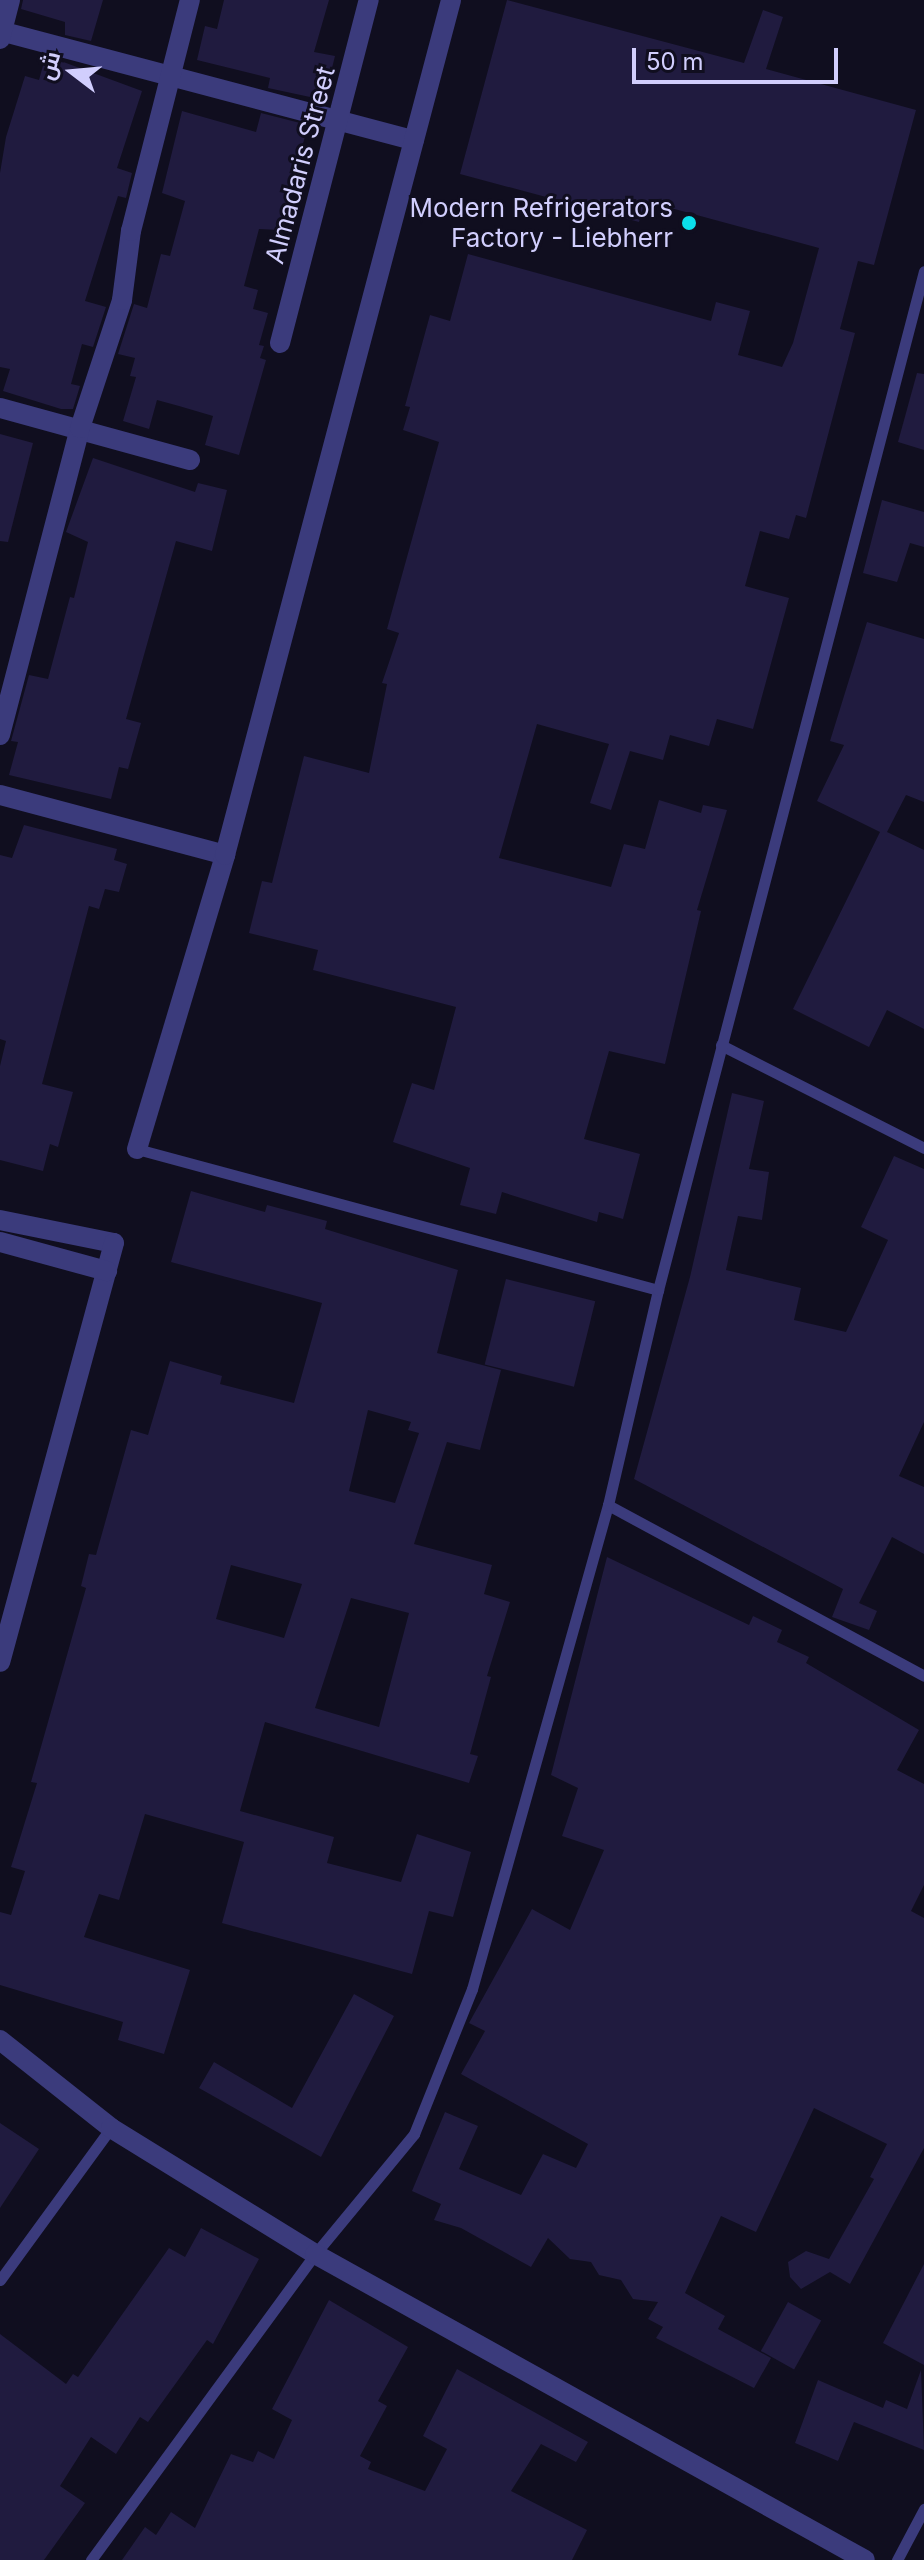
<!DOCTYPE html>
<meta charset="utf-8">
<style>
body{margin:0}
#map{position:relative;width:924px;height:2560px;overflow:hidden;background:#100e1f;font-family:Inter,Cairo,sans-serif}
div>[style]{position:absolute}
.building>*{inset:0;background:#201b3f;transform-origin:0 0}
.service>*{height:11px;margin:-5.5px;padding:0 5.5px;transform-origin:5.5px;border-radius:5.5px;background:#3b3b7c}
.minor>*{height:20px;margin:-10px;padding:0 10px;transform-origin:10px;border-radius:10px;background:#3b3b7c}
.tertiary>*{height:20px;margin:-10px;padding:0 10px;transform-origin:10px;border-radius:10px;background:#3b3b7c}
.dots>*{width:22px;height:22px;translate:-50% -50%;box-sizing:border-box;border:4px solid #100e1f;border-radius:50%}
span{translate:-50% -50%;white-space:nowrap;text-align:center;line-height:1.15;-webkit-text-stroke:6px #100e1f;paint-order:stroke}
.street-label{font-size:26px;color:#d1cefd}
.poi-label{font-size:26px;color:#d1cefd}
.right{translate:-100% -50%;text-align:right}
.north{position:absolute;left:32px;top:32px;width:80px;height:80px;-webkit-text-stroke:6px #100e1f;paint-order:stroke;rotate:286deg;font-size:22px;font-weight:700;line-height:32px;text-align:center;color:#d1cefd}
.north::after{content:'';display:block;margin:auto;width:28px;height:36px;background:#d1cefd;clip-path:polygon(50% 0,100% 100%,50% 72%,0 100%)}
.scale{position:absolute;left:632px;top:48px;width:206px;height:36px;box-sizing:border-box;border:4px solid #d1cefd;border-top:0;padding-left:10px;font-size:24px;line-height:28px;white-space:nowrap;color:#d1cefd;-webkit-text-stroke:6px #100e1f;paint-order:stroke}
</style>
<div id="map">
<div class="building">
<div style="clip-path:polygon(23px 0,103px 0,91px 41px,65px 35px,65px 22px,21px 9px)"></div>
<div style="clip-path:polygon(224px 0,329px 0,314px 52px,335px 56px,324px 100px,268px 88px,270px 78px,197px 60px,205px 26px,217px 29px)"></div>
<div style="clip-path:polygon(507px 0,744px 63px,763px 10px,783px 17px,766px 69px,916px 110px,874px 265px,858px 261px,840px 329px,855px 333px,806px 518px,796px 515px,789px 539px,760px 531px,745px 586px,789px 598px,753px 729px,717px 719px,709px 746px,670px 735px,663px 760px,630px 751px,611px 810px,590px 803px,609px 744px,537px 724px,499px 858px,611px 887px,624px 844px,645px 849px,659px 800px,701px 813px,703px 805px,727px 810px,697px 910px,701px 911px,665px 1064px,609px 1051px,584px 1139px,640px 1154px,623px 1219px,599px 1212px,597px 1222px,502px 1192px,496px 1214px,460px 1205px,470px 1168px,393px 1142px,412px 1083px,434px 1090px,456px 1007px,313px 970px,318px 950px,249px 933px,262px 881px,272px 883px,304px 756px,369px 773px,387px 684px,382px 683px,399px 633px,387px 629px,439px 442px,403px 430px,410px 407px,405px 406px,430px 315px,450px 321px,468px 254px,711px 321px,716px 302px,750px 311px,738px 355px,782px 367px,793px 343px,819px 248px,645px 201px,639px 222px,460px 174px)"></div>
<div style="clip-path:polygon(58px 60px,142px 91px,117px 168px,132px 173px,126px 198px,118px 196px,85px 301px,106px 307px,93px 347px,82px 344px,71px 384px,80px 386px,73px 409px,61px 409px,3px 391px,10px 369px,0 367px,0 173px,6px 137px,25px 76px,39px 80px,44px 62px,56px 66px)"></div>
<div style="clip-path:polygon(182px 111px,256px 132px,261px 113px,308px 125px,280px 230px,259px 229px,244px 286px,258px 290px,253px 309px,268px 313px,259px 345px,264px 346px,260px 358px,266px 360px,239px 455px,205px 445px,213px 416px,179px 406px,157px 400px,149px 429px,123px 421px,136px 377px,130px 376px,135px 358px,118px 354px,134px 304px,147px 308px,161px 254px,170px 256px,185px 201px,162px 193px)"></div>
<div style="clip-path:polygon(917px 373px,924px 374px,924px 450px,898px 442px)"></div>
<div style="clip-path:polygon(0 434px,33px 443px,8px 542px,0 541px)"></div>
<div style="clip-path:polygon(93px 458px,195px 492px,198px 483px,227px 490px,212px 551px,176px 541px,126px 719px,141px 723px,128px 769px,119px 767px,111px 799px,9px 775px,18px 742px,11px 741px,29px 675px,48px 679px,70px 597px,74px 598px,88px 542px,66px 532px)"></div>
<div style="clip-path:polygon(882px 500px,924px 512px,924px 547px,910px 543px,897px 582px,863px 573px)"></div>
<div style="clip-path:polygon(867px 622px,924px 639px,924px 802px,906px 795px,887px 832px,924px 850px,924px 1029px,887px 1010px,869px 1047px,793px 1009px,880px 832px,817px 801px,844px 745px,830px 741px)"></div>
<div style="clip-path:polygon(24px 825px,117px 849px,114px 860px,127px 864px,119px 892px,105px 889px,99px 909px,89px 906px,42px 1084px,73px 1092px,58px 1147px,50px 1144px,43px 1171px,0 1160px,0 1066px,6px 1041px,0 1039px,0 855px,12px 858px)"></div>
<div style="clip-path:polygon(732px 1093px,764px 1101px,749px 1169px,769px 1172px,762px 1220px,738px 1216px,726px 1270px,801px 1288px,794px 1320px,846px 1332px,888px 1240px,861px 1227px,894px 1156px,924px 1169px,924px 1422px,899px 1476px,924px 1487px,924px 1554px,892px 1537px,859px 1603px,877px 1611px,869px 1630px,832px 1617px,843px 1589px,634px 1479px,690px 1277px)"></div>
<div style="clip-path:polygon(evenodd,191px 1191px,265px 1212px,267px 1205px,327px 1221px,325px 1229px,458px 1270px,437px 1353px,501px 1370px,480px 1450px,447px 1442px,414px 1544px,492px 1565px,484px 1594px,510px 1602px,487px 1676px,491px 1677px,470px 1754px,478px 1756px,469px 1783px,265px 1722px,240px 1811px,334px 1837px,327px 1863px,401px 1882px,417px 1834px,471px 1852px,453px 1917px,429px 1911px,412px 1974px,222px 1923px,244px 1842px,145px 1814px,119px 1900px,99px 1894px,84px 1937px,190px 1970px,164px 2054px,118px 2040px,123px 2022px,0 1985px,0 1912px,11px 1915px,25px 1871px,11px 1867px,37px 1783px,31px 1782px,86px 1588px,81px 1586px,89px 1554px,96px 1555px,131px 1430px,148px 1435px,170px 1361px,222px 1376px,220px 1384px,294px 1403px,322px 1303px,171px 1262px,191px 1191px,368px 1410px,411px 1422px,408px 1430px,419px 1433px,395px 1503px,349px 1491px,368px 1410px,191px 1191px,231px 1565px,302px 1584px,284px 1638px,216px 1619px,231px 1565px,191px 1191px,351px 1598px,409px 1613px,379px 1727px,315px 1708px,351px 1598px)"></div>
<div style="left:506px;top:1279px;width:92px;height:88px;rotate:14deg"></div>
<div style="clip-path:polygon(607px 1557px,749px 1625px,753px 1616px,782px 1630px,777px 1642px,809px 1657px,806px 1663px,919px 1730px,897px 1770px,924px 1784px,924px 1885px,911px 1911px,924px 1918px,924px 2148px,850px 2284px,830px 2272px,801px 2289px,790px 2277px,788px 2262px,806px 2251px,829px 2259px,874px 2179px,870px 2177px,887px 2144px,814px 2108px,756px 2232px,721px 2216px,685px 2293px,725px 2316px,718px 2329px,771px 2358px,754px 2388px,656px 2338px,663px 2327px,648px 2319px,658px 2302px,633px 2299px,621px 2280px,599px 2275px,591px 2262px,570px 2259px,548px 2238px,531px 2267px,461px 2228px,434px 2220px,441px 2204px,412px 2191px,445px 2112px,478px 2126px,459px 2169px,521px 2195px,543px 2154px,576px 2168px,588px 2144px,461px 2074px,485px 2031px,469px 2023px,532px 1909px,570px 1930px,604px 1850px,562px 1836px,578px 1788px,551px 1775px)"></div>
<div style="clip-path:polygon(354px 1994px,394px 2016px,321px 2157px,199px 2088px,214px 2062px,292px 2108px)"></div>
<div style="clip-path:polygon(0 2123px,39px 2149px,0 2208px)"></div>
<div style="clip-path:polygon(201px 2228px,259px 2259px,213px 2344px,207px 2340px,148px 2422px,140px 2417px,116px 2454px,91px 2437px,60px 2486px,85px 2503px,44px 2560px,0 2560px,0 2334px,66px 2384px,73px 2374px,78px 2377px,169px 2248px,185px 2257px)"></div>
<div style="clip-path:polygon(924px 2264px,924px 2365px,883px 2343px)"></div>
<div style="clip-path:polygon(329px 2300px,408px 2347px,378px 2401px,387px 2406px,360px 2456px,371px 2462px,368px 2469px,425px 2491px,447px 2449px,423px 2436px,457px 2369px,588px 2442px,576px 2462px,541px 2444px,511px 2491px,587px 2530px,572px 2560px,122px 2560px,145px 2527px,156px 2535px,171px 2512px,195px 2528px,231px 2454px,253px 2462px,258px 2451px,274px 2459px,292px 2420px,272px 2409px)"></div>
<div style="left:788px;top:2302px;width:38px;height:56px;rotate:29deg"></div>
<div style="clip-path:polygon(921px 2370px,924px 2450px,854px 2422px,838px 2461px,795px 2443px,818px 2380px,883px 2408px,886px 2400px,907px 2409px)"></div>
</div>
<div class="service">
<div style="left:721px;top:1045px;width:228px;rotate:26.9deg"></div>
<div style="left:137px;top:1149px;width:540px;rotate:15.14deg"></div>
<div style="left:608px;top:1505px;width:359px;rotate:28.4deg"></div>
<div style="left:0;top:2280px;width:188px;rotate:-53.9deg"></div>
<div style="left:91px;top:2560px;width:379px;rotate:-53.8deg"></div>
<div style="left:315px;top:2254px;width:156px;rotate:-50.5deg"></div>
<div style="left:414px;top:2134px;width:156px;rotate:-68.2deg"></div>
<div style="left:472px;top:1989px;width:503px;rotate:-74.31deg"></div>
<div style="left:608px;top:1505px;width:221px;rotate:-76.9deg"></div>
<div style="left:658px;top:1290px;width:1053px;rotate:-75.37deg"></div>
<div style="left:897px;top:2560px;width:58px;rotate:-62.1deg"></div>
</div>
<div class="minor">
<div style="left:0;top:31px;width:428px;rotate:14.8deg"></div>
<div style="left:0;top:39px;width:40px;rotate:-75.6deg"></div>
<div style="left:280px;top:343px;width:354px;rotate:-75.5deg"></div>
<div style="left:0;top:408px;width:197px;rotate:15.3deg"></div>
<div style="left:0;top:735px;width:317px;rotate:-75.4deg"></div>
<div style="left:80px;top:428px;width:135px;rotate:-71.8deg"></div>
<div style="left:122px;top:300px;width:70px;rotate:-82.6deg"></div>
<div style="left:131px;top:231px;width:238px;rotate:-75.7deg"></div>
<div style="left:0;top:795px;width:233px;rotate:14.9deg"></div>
</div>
<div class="tertiary">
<div style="left:137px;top:1149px;width:307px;rotate:-73.3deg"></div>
<div style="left:225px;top:855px;width:884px;rotate:-75.19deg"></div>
<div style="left:0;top:1220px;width:116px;rotate:11.4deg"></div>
<div style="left:114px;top:1243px;width:434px;rotate:105.2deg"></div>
<div style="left:0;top:1242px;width:111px;rotate:15.2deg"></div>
<div style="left:0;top:2040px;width:142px;rotate:38.4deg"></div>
<div style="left:111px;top:2128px;width:240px;rotate:31.7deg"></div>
<div style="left:315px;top:2254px;width:629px;rotate:29.09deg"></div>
</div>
<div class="dots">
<div style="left:689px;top:223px;background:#0bdfec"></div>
</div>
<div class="street-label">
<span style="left:300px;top:165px;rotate:-75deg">Almadaris Street</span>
</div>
<div class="poi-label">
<span class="right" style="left:673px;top:223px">Modern Refrigerators<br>Factory - Liebherr</span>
</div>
<div class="north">ش</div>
<div class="scale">50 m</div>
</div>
